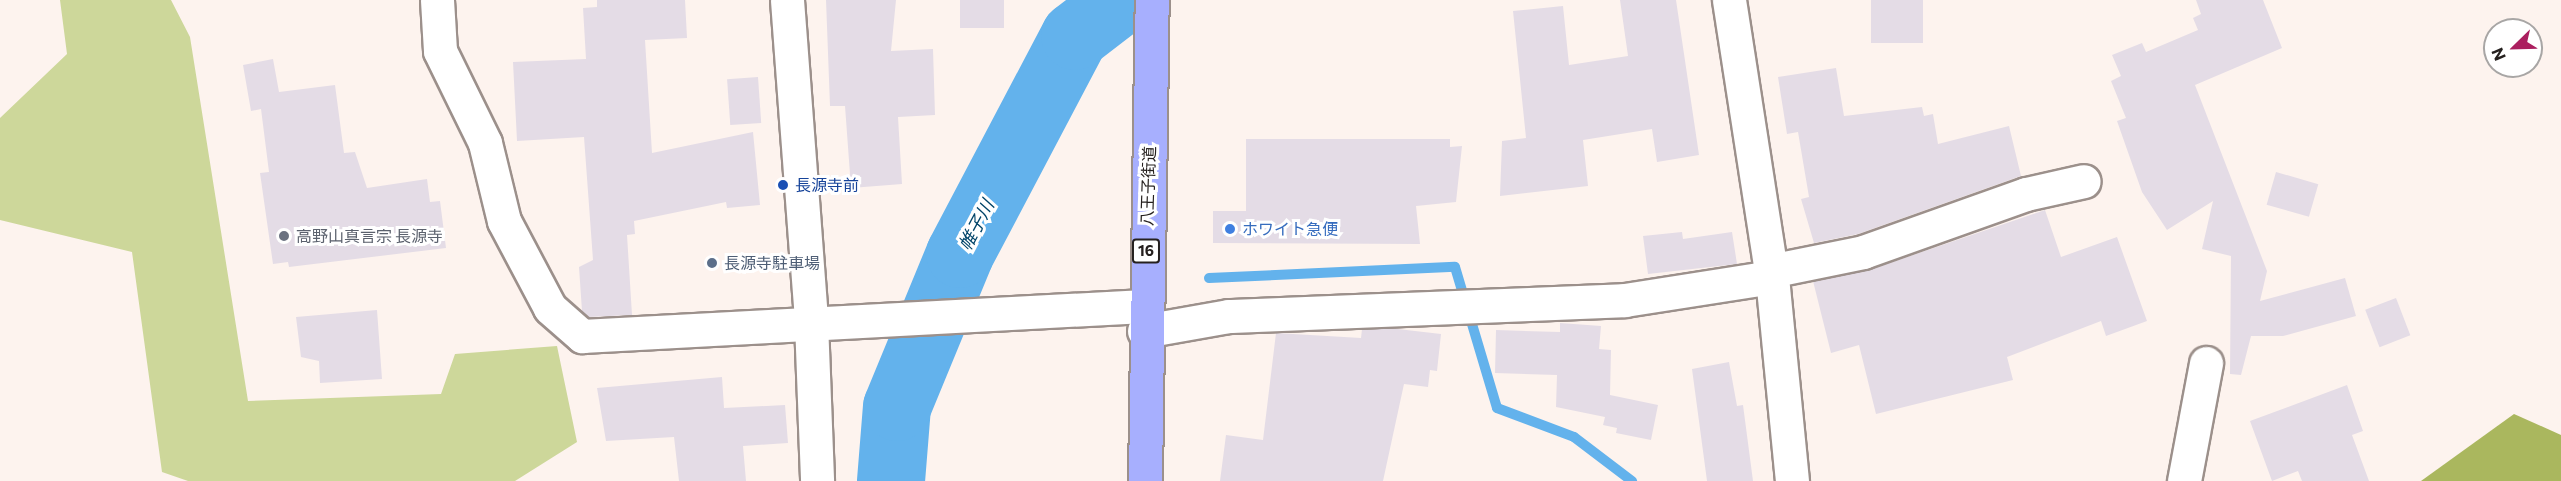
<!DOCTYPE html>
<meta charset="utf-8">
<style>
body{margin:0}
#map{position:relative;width:2561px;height:481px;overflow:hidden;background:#fdf3ee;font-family:Commissioner,"Noto Sans JP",sans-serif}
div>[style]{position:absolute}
.green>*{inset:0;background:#cdd79a}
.forest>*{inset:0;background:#aab75e}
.stream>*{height:10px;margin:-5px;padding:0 5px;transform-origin:5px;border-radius:5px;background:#63b2ec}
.river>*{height:68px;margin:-34px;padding:0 34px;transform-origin:34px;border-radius:34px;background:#63b2ec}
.building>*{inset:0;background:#e4dce6;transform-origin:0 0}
.roads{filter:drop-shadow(2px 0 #9c908b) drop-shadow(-2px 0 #9c908b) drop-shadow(0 2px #9c908b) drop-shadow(0 -2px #9c908b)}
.minor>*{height:33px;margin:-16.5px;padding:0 16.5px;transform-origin:16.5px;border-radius:16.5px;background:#fff}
.tertiary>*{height:33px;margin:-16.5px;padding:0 16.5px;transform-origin:16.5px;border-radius:16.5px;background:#fff}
.trunk>*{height:33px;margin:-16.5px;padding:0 16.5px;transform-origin:16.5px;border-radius:16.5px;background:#a7affe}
.dots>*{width:16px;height:16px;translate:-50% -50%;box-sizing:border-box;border:3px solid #fff;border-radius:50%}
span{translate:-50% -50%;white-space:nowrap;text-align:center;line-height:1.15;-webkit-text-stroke:6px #fff;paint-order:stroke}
.shield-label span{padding:2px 4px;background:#fff;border:2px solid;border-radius:4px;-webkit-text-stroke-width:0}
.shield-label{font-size:15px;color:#25201e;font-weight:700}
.transit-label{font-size:16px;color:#164399}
.left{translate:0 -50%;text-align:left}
.street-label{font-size:16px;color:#25201e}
.shop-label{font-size:16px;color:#366cbe}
.worship-label{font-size:16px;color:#5b616d}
.service-label{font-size:16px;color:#4e5e75}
.water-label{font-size:18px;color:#014469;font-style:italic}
.north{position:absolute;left:2483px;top:18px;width:60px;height:60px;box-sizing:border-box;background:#fff;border:2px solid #a8a6a5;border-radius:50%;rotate:247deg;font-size:16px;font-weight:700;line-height:24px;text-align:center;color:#25201e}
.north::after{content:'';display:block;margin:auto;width:21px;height:27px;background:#ab1f5f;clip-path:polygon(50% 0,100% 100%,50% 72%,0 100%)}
</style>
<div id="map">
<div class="green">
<div style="clip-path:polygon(60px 0,171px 0,190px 37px,248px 401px,441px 394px,455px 354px,557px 346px,577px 442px,515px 481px,188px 481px,162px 472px,132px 252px,0 220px,0 118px,67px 54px)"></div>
</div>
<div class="forest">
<div style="clip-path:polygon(2514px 414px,2561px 435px,2561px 481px,2421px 481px)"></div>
</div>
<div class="stream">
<div style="left:960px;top:254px;width:23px;rotate:7deg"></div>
<div style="left:1209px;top:278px;width:246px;rotate:-2.6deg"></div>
<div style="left:1455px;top:267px;width:147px;rotate:73.4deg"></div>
<div style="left:1497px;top:408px;width:82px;rotate:20.6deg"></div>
<div style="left:1574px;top:437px;width:73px;rotate:37.2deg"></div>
</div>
<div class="river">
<div style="left:891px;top:481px;width:74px;rotate:-85.4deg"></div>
<div style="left:897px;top:407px;width:165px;rotate:-67.6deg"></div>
<div style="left:960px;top:254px;width:246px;rotate:-62.2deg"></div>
<div style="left:1075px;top:36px;width:59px;rotate:-37.5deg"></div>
</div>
<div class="building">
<div style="clip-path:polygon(597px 0,685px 0,687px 38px,645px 40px,652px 153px,753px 132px,760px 205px,727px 208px,726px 202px,634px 221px,635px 234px,627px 235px,632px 315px,589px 317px,582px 311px,579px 267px,593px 260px,584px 137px,517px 141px,513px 62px,586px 59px,583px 8px,597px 7px)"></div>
<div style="clip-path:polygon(826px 0,896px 0,891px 51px,933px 49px,935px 115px,898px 117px,902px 184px,851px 188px,845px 106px,830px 106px)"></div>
<div style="left:960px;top:0;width:44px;height:28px"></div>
<div style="clip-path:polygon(1620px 0,1676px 0,1699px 155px,1657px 162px,1652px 129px,1583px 140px,1588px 186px,1500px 196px,1502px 141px,1526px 138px,1513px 11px,1563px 6px,1569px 65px,1628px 56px)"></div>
<div style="left:1871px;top:0;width:52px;height:43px"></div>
<div style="clip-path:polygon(2196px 0,2263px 0,2282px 48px,2195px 85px,2267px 271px,2260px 301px,2345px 278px,2356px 316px,2283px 336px,2251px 336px,2241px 375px,2230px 374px,2231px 256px,2202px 249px,2213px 201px,2167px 230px,2142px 192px,2117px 121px,2126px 118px,2111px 81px,2121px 76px,2112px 55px,2142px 43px,2146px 52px,2198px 30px,2193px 18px,2201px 14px)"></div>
<div style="clip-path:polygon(273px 59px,279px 92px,335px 85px,344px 153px,355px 152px,367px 188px,427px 179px,430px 202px,440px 201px,446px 248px,289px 267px,288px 262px,273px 264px,260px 173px,269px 172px,261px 109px,251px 111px,243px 65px)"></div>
<div style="clip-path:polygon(1836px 68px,1844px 116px,1922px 107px,1924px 116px,1933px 114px,1938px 144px,2009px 126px,2021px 176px,1858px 234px,1814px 243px,1801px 199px,1809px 197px,1798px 132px,1787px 134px,1778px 77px)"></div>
<div style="left:758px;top:77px;width:46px;height:31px;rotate:86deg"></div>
<div style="clip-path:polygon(1246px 139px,1450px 139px,1450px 147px,1462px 146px,1456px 202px,1416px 206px,1420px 244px,1213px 243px,1213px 211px,1246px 211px)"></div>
<div style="left:2276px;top:172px;width:44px;height:34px;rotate:16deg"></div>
<div style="clip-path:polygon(2045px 210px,2061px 257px,2117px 237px,2147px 321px,2106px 336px,2101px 321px,2007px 357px,2013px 380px,1876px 414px,1859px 345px,1831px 353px,1813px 281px,1869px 270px)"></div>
<div style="clip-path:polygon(1682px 232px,1683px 239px,1732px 232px,1737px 264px,1648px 274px,1643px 236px)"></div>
<div style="left:2396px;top:298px;width:40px;height:33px;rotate:69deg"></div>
<div style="clip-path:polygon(377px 310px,382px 379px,320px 383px,319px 361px,301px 357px,296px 317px)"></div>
<div style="clip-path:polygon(1560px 323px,1601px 326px,1599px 349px,1611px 350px,1610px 395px,1658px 405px,1651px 440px,1616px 433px,1617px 428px,1603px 425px,1605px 417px,1556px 407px,1557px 375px,1495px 373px,1496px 330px,1560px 332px)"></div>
<div style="clip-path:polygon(1389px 328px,1441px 334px,1437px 371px,1430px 370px,1428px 387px,1404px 384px,1383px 481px,1220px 481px,1226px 435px,1263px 440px,1276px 333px,1361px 338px,1362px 329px)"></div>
<div style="clip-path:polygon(1729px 362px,1737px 406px,1743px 405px,1753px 481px,1707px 481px,1692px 369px)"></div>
<div style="clip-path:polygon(722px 377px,724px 408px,785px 405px,788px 443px,743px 446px,746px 481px,679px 481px,674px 437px,606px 441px,597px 388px)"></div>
<div style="clip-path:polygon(2347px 385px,2363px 431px,2352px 435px,2369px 481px,2302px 481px,2298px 471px,2272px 481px,2250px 421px)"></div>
</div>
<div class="roads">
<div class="minor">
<div style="left:437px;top:0;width:51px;rotate:86.6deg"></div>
<div style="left:440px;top:51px;width:102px;rotate:63.9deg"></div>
<div style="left:485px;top:143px;width:80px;rotate:76.3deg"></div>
<div style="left:504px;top:221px;width:98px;rotate:62.1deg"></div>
<div style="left:550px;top:308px;width:43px;rotate:41.2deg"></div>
<div style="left:582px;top:336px;width:563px;rotate:-3.06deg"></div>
<div style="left:1770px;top:271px;width:95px;rotate:-11.5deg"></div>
<div style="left:1863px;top:252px;width:173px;rotate:-19.6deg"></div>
<div style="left:2026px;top:194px;width:59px;rotate:-12.6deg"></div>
<div style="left:1144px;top:331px;width:86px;rotate:-10deg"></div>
<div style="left:1229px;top:316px;width:396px;rotate:-2.3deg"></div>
<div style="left:1625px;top:300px;width:149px;rotate:-8.9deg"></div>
<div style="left:2184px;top:481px;width:120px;rotate:-79.4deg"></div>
</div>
<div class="tertiary">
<div style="left:787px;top:0;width:323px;rotate:85.7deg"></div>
<div style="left:811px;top:322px;width:159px;rotate:87.8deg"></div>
<div style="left:1729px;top:0;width:280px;rotate:81.2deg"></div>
<div style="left:1772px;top:277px;width:205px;rotate:84.4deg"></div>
</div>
<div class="trunk">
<div style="left:1145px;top:481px;width:481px;rotate:-89.2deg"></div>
</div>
</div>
<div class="dots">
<div style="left:783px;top:185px;background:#1a4fb4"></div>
<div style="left:1230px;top:229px;background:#3f7fe0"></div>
<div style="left:284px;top:236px;background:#6b7280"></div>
<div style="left:712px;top:263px;background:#5c6f8a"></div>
</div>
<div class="shield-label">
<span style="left:1146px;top:251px">16</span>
</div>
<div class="transit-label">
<span class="left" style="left:795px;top:185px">長源寺前</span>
</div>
<div class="street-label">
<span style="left:1148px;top:186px;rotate:-88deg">八王子街道</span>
</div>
<div class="shop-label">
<span class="left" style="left:1242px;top:229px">ホワイト急便</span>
</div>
<div class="worship-label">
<span class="left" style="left:296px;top:236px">高野山真言宗 長源寺</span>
</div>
<div class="service-label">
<span class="left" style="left:724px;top:263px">長源寺駐車場</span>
</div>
<div class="water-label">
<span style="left:976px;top:225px;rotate:-62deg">帷子川</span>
</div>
<div class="north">N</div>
</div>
